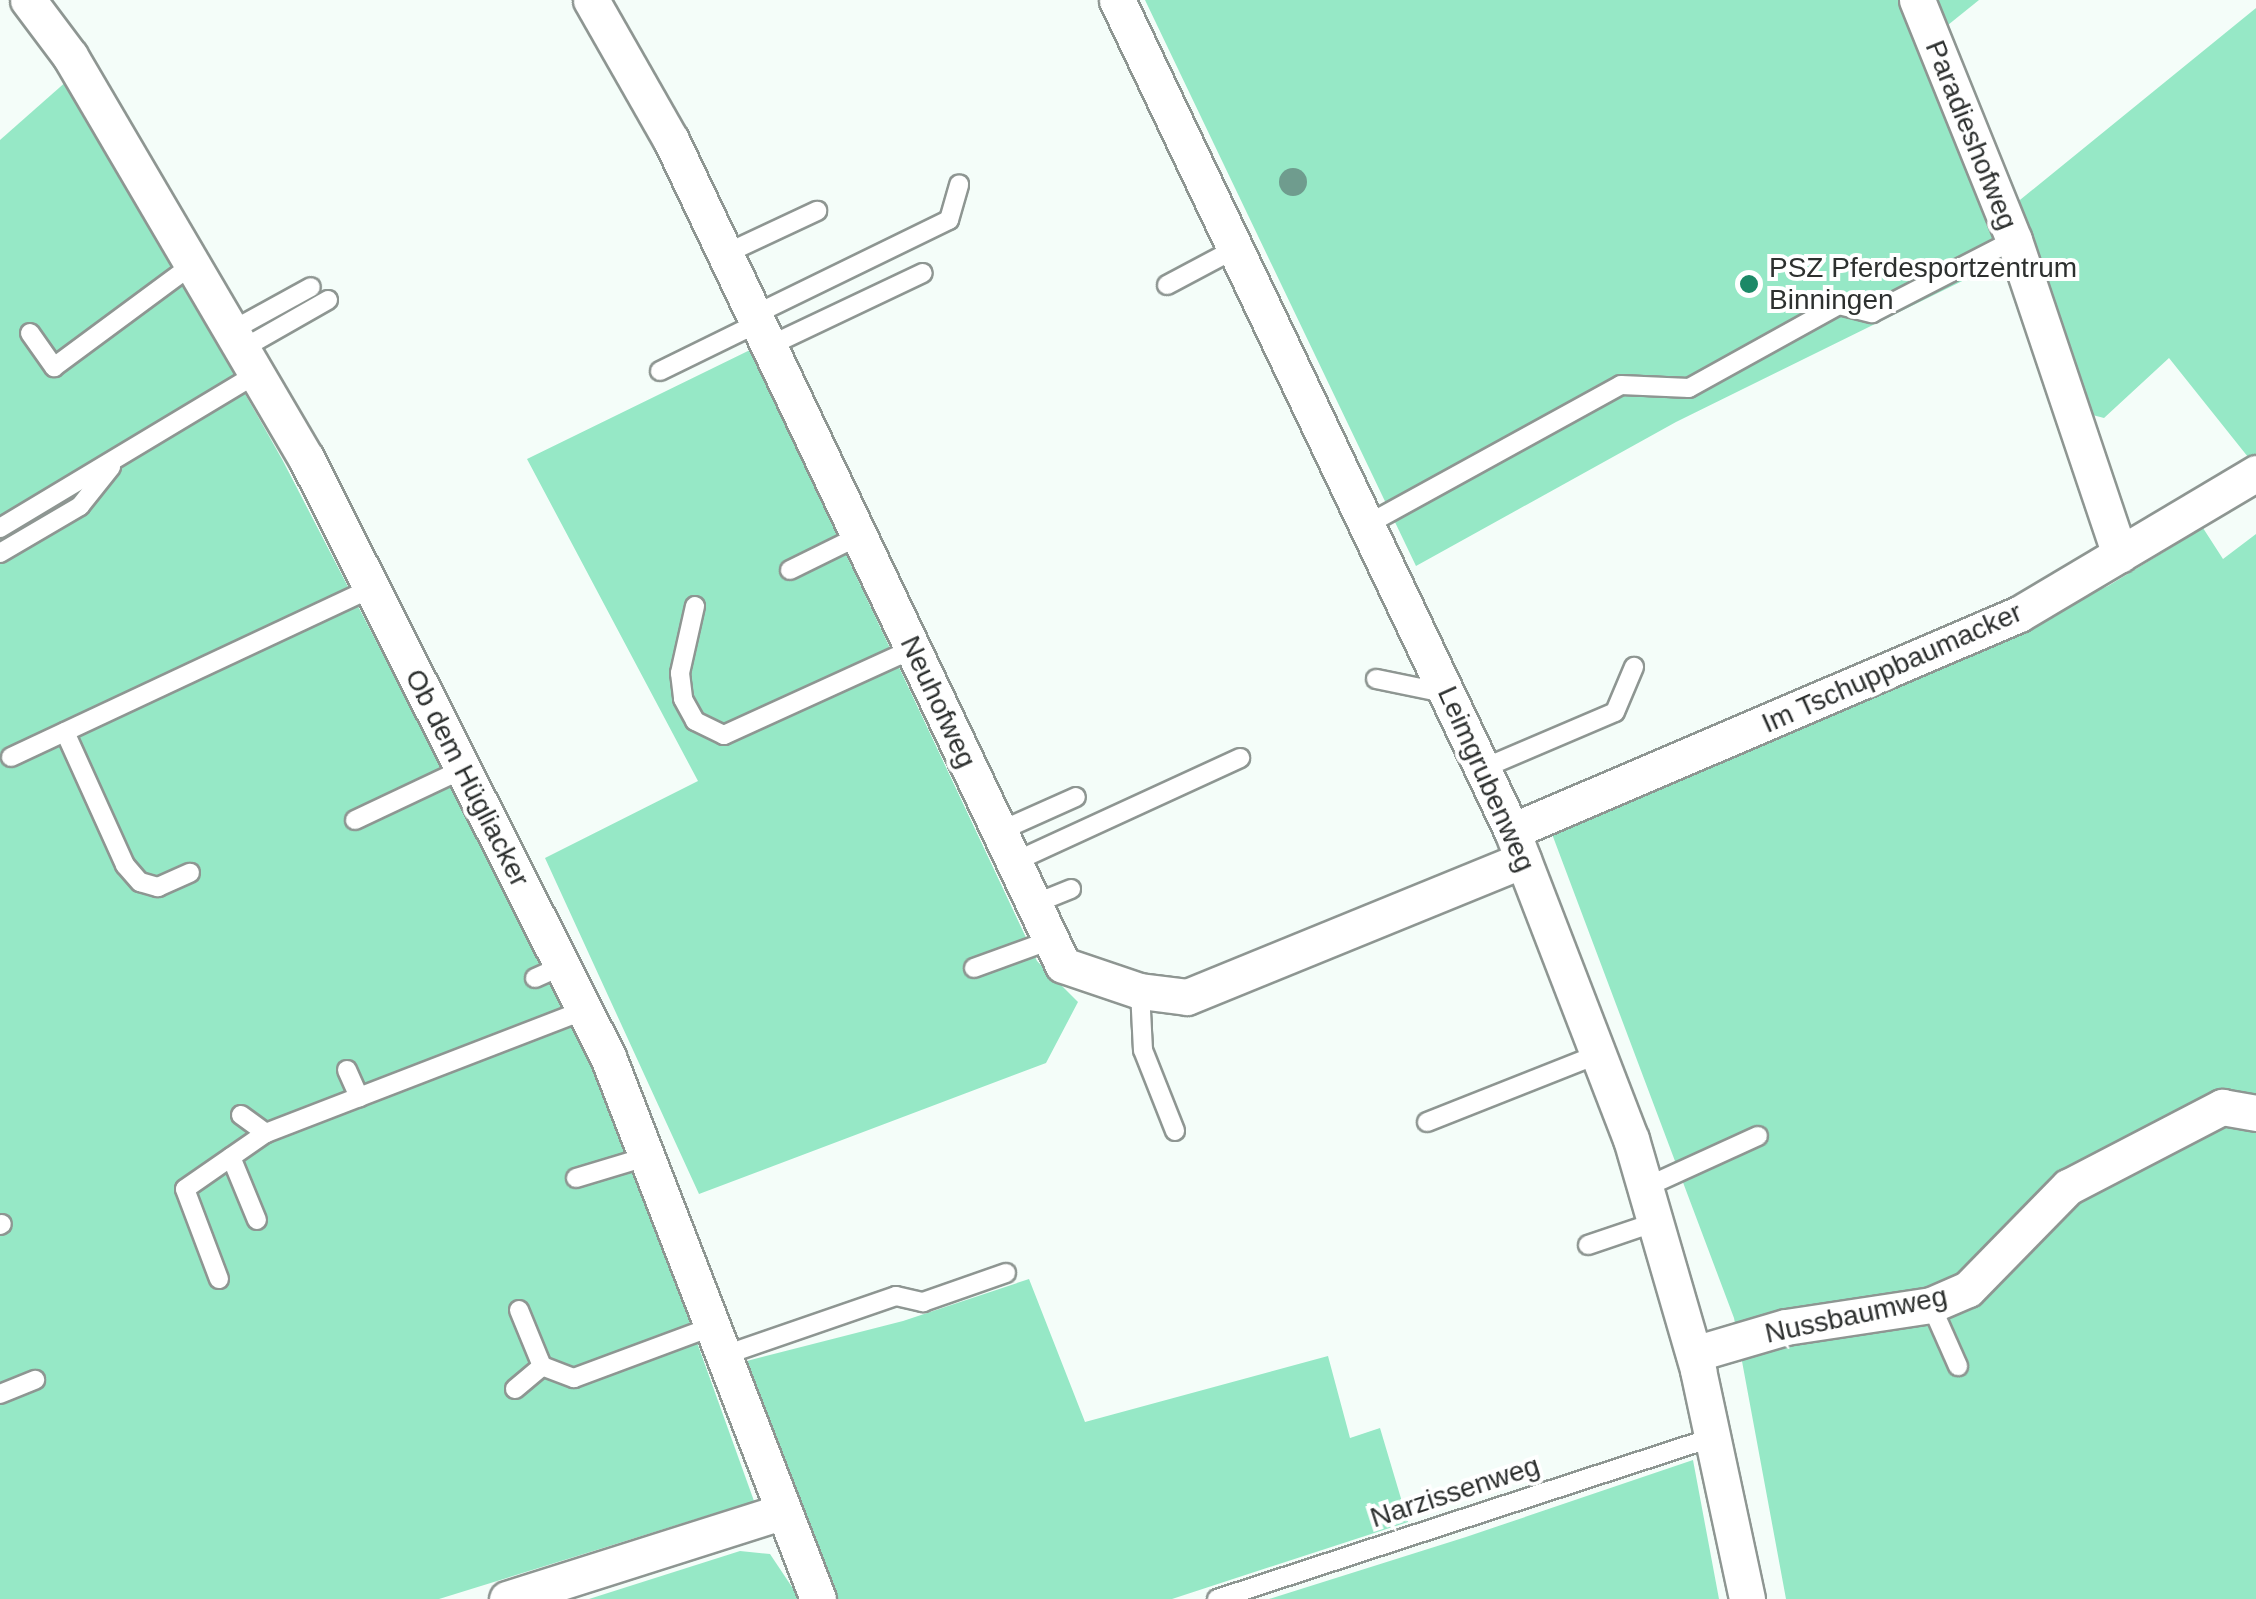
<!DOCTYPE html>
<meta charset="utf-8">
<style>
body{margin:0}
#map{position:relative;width:2256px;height:1599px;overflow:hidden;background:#f4fdf9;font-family:Arial,sans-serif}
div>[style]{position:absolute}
.green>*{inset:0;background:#96e8c6}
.roads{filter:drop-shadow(2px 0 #8e9692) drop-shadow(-2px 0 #8e9692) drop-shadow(0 2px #8e9692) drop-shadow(0 -2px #8e9692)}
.lane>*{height:18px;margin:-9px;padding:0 9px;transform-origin:9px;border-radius:9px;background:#fff}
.street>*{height:35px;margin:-17.5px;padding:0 17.5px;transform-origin:17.5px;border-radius:17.5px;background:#fff}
.trees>*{width:28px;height:28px;margin:-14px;border-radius:50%;background:#6f9c8e}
.dots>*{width:28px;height:28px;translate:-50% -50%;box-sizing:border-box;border:5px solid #fff;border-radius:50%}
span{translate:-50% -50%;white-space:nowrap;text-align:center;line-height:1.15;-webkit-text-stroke:8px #fff;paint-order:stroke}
.street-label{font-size:28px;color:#2d302f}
.poi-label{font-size:28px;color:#2d302f}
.left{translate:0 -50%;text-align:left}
</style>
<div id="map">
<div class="green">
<div style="clip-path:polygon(1145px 0,1908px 0,2007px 259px,1676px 422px,1416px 566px)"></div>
<div style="clip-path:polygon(1933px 0,1979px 0,1943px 29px)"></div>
<div style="clip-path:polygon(2256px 8px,2256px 459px,2252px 462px,2169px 358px,2104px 418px,2085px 413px,2015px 204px)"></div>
<div style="clip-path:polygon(68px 80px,283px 461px,602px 1078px,754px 1501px,439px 1599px,0 1599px,0 140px)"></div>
<div style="clip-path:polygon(750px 350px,1037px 961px,1078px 1002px,1046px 1063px,699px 1194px,545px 858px,698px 781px,527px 459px)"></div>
<div style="clip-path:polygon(2203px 528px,2223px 559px,2256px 534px,2256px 1599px,1786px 1599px,1734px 1318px,1552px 834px,1563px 823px,2108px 586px)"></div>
<div style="clip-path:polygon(1029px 1279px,1085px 1422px,1328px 1356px,1350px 1438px,1380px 1428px,1408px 1522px,1172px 1599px,835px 1599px,739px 1363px,903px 1321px)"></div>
<div style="clip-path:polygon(1693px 1460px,1719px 1599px,1269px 1599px,1466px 1537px)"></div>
<div style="clip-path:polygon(740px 1551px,770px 1554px,800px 1599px,589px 1599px)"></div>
</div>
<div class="roads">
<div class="lane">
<div style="left:725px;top:254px;width:102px;rotate:-25.1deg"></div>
<div style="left:1167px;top:285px;width:72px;rotate:-28deg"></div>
<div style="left:754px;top:315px;width:217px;rotate:-26deg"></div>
<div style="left:949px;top:220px;width:37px;rotate:-74deg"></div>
<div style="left:231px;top:331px;width:91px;rotate:-28.8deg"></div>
<div style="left:30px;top:333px;width:42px;rotate:54.8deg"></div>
<div style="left:54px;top:367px;width:172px;rotate:-36.5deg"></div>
<div style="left:769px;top:346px;width:170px;rotate:-25.4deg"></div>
<div style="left:242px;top:349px;width:99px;rotate:-29.7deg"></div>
<div style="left:660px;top:371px;width:109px;rotate:-26.1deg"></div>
<div style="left:1370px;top:523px;width:286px;rotate:-28.8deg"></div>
<div style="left:1621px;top:385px;width:68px;rotate:2.5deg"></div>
<div style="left:1689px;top:388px;width:171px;rotate:-29deg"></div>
<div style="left:1839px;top:305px;width:34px;rotate:14deg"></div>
<div style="left:1872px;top:313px;width:160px;rotate:-27.2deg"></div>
<div style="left:0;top:528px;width:299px;rotate:-31deg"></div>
<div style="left:0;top:553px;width:93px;rotate:-30.4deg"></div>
<div style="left:80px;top:506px;width:50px;rotate:-51.5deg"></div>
<div style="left:790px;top:570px;width:77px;rotate:-26.2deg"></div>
<div style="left:695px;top:606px;width:69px;rotate:102.6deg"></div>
<div style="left:680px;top:673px;width:26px;rotate:83deg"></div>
<div style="left:683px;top:699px;width:25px;rotate:61deg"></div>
<div style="left:695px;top:721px;width:32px;rotate:26deg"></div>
<div style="left:724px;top:735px;width:208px;rotate:-24.5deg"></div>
<div style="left:1376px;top:679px;width:69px;rotate:11.6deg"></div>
<div style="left:65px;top:732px;width:146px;rotate:65.7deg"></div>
<div style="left:125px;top:865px;width:23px;rotate:49deg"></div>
<div style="left:140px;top:882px;width:19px;rotate:16deg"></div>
<div style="left:158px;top:887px;width:35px;rotate:-24deg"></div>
<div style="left:11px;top:757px;width:398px;rotate:-25.1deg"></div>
<div style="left:1484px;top:768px;width:142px;rotate:-23.1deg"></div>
<div style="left:1615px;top:712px;width:49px;rotate:-67.1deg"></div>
<div style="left:355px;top:820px;width:119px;rotate:-25.3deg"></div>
<div style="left:1000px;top:831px;width:83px;rotate:-24.1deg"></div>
<div style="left:1014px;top:862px;width:249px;rotate:-24.7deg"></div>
<div style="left:1034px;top:904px;width:40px;rotate:-22deg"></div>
<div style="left:974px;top:968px;width:82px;rotate:-20deg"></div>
<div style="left:535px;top:978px;width:30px;rotate:-24deg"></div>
<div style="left:1140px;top:991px;width:59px;rotate:87.1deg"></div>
<div style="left:1143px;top:1050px;width:87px;rotate:68.4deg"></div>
<div style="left:347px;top:1070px;width:30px;rotate:66deg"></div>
<div style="left:241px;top:1115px;width:31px;rotate:36deg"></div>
<div style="left:1427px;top:1122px;width:185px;rotate:-21.6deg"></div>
<div style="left:231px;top:1157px;width:68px;rotate:67.6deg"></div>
<div style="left:576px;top:1178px;width:73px;rotate:-16.7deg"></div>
<div style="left:1646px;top:1187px;width:123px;rotate:-24.5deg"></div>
<div style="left:0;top:1225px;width:2px;rotate:-27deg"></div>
<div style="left:1588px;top:1245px;width:72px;rotate:-18.7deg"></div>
<div style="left:219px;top:1279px;width:96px;rotate:-110.7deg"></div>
<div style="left:185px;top:1189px;width:98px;rotate:-34.7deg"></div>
<div style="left:266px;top:1133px;width:341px;rotate:-21.1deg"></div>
<div style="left:1931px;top:1305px;width:67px;rotate:66.1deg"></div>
<div style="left:519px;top:1310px;width:61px;rotate:67.7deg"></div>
<div style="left:542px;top:1366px;width:34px;rotate:21deg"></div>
<div style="left:574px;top:1378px;width:146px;rotate:-20.4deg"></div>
<div style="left:722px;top:1356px;width:184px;rotate:-19deg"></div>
<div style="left:896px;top:1296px;width:28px;rotate:13deg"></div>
<div style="left:923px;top:1302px;width:88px;rotate:-19.3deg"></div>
<div style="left:515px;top:1389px;width:35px;rotate:-40deg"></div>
<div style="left:0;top:1394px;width:38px;rotate:-22deg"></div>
<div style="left:1217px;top:1599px;width:520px;rotate:-18.05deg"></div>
</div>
<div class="street">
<div style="left:28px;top:0;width:70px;rotate:53.1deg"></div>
<div style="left:70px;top:56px;width:466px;rotate:59.6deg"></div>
<div style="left:306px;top:458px;width:671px;rotate:63.24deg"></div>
<div style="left:608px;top:1057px;width:581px;rotate:68.82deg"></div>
<div style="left:591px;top:0;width:161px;rotate:60.3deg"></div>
<div style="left:671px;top:140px;width:913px;rotate:64.59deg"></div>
<div style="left:1063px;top:965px;width:81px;rotate:18.7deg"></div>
<div style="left:1140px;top:991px;width:47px;rotate:7.3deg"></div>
<div style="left:1187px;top:997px;width:363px;rotate:-22.2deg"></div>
<div style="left:1117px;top:0;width:920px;rotate:64.58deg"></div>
<div style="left:1512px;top:831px;width:330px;rotate:68.9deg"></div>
<div style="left:1631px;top:1139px;width:241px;rotate:73.8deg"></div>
<div style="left:1698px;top:1370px;width:234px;rotate:77.9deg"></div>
<div style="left:1917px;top:0;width:259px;rotate:68deg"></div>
<div style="left:2014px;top:240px;width:332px;rotate:71.4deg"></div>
<div style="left:1512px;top:831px;width:551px;rotate:-23.17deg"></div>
<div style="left:2019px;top:614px;width:276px;rotate:-30.7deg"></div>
<div style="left:1694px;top:1354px;width:96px;rotate:-16.4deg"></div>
<div style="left:1786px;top:1327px;width:147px;rotate:-8.6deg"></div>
<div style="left:1931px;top:1305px;width:40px;rotate:-23.4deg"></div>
<div style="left:1968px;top:1289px;width:143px;rotate:-45.6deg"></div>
<div style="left:2068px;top:1187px;width:174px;rotate:-27.5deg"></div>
<div style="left:2222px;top:1107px;width:35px;rotate:10deg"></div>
<div style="left:507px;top:1599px;width:287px;rotate:-17.6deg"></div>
</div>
</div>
<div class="trees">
<div style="left:1293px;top:182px"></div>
</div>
<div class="dots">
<div style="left:1749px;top:284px;background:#1c8967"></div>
</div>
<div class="street-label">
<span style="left:1971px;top:135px;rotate:68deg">Paradieshofweg</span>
<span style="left:1892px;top:668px;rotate:-24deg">Im Tschuppbaumacker</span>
<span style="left:938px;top:702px;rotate:65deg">Neuhofweg</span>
<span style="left:467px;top:778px;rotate:63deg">Ob dem Hügliacker</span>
<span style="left:1486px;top:779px;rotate:66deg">Leimgrubenweg</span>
<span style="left:1856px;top:1315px;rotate:-12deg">Nussbaumweg</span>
<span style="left:1455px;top:1492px;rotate:-18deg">Narzissenweg</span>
</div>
<div class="poi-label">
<span class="left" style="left:1769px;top:284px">PSZ Pferdesportzentrum<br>Binningen</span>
</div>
</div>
